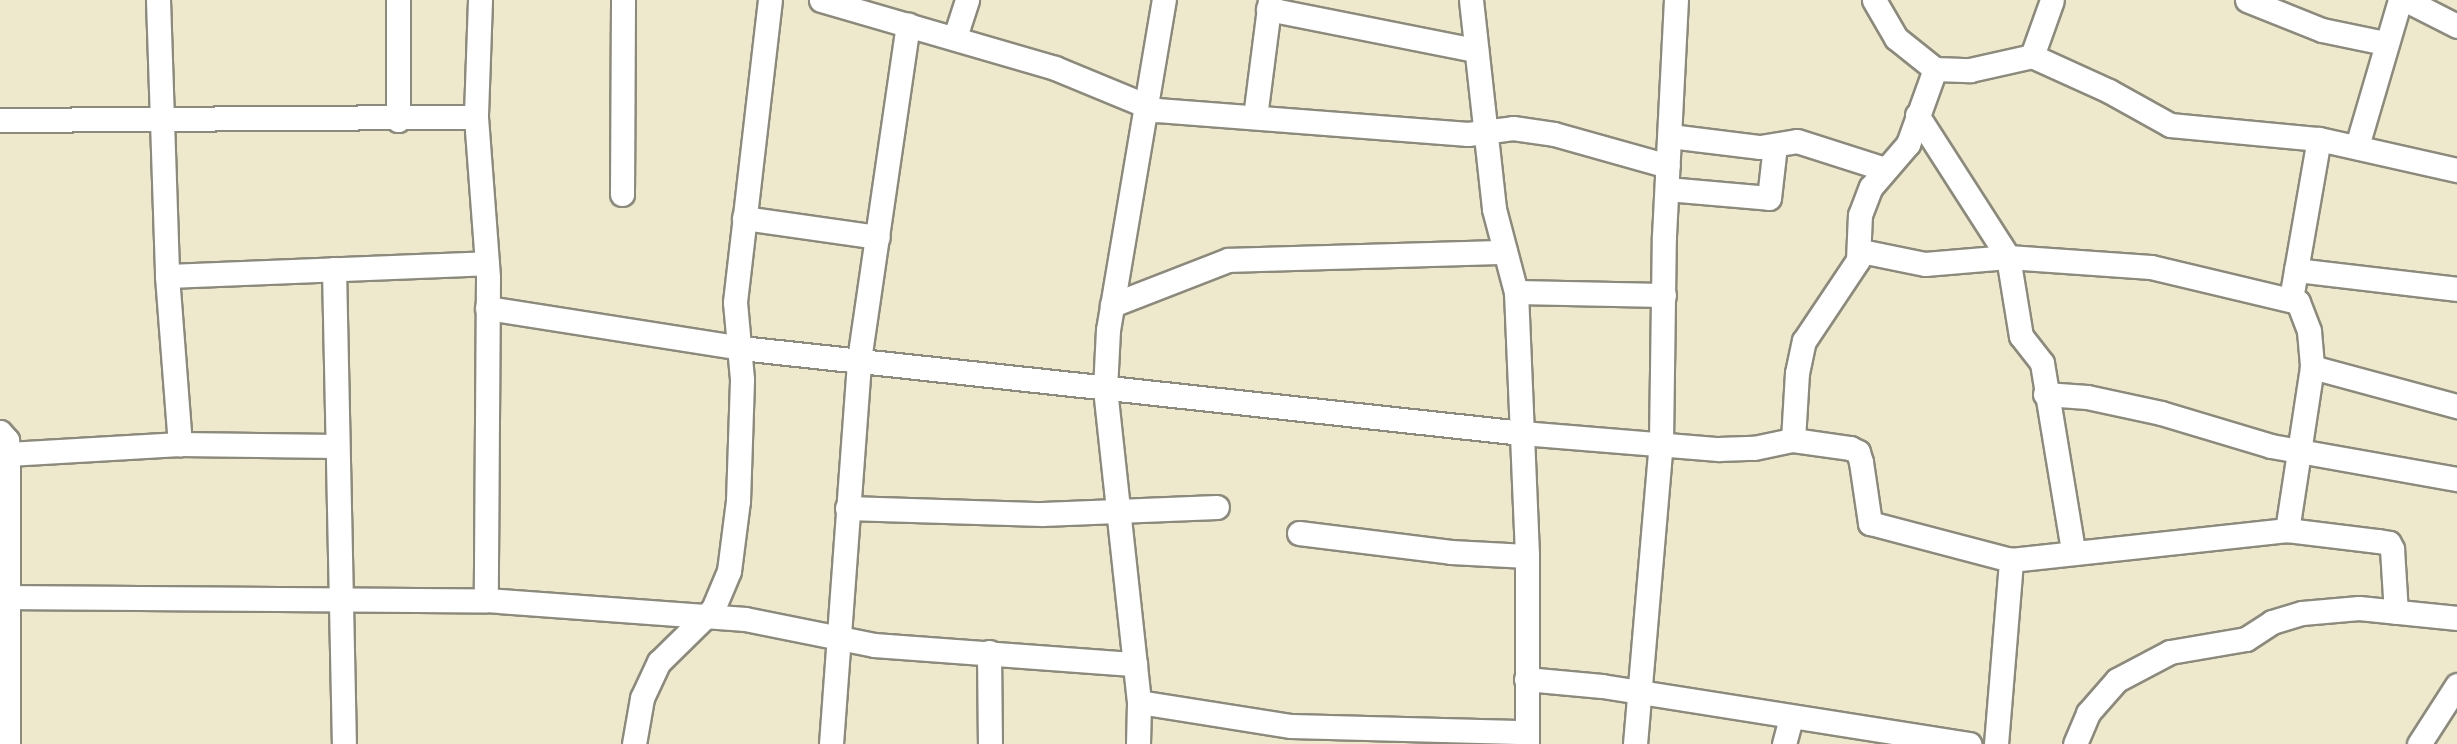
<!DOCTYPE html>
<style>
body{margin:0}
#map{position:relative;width:2457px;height:744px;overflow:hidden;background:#eee8cd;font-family:"Libre Bodoni",serif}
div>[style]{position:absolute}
.roads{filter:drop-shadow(2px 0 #8c8a7c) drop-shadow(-2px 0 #8c8a7c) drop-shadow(0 2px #8c8a7c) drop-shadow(0 -2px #8c8a7c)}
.street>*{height:23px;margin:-11.5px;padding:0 11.5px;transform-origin:11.5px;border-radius:11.5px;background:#fff}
span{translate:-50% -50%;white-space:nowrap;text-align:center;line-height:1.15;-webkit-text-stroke:6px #fbf7ec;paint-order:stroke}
</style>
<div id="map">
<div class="roads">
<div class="street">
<div style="left:158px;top:0;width:276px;rotate:88.1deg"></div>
<div style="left:167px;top:276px;width:169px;rotate:85.6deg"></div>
<div style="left:398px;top:0;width:120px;rotate:90deg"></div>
<div style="left:480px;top:0;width:117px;rotate:92deg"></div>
<div style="left:476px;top:117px;width:161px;rotate:85.7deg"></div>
<div style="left:488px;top:278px;width:322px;rotate:90.4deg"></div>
<div style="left:821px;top:0;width:244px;rotate:16.2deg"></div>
<div style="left:1055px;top:68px;width:110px;rotate:22.4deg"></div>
<div style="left:1157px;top:110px;width:312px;rotate:4.4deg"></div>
<div style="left:1468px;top:134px;width:45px;rotate:-7.6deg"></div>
<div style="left:1513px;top:128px;width:41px;rotate:8.3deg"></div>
<div style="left:1554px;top:134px;width:118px;rotate:15.7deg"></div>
<div style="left:1471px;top:0;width:210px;rotate:83.7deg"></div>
<div style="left:1494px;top:209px;width:86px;rotate:75.2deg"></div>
<div style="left:1516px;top:292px;width:264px;rotate:87.6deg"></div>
<div style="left:1527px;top:556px;width:188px;rotate:90deg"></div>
<div style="left:1874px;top:0;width:44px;rotate:59.9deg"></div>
<div style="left:1896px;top:38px;width:50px;rotate:38.5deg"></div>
<div style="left:1935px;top:69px;width:35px;rotate:2deg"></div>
<div style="left:1970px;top:70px;width:64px;rotate:-12.7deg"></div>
<div style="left:2032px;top:56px;width:85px;rotate:24.4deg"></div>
<div style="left:2109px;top:91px;width:70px;rotate:29.1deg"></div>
<div style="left:2170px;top:125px;width:150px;rotate:5.4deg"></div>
<div style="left:2319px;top:139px;width:141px;rotate:12.7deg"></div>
<div style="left:2247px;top:0;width:81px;rotate:21.8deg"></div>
<div style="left:2322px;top:30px;width:64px;rotate:11.7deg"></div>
<div style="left:2406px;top:0;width:57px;rotate:27deg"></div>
<div style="left:1268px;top:9px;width:212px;rotate:11.2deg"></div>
<div style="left:955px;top:37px;width:39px;rotate:-72deg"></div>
<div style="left:2032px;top:56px;width:59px;rotate:-70.3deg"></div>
<div style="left:1917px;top:115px;width:169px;rotate:57.3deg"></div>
<div style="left:2008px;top:257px;width:80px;rotate:80.7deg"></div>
<div style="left:2021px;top:336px;width:34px;rotate:52deg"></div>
<div style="left:2042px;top:363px;width:191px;rotate:80.6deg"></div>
<div style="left:1255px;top:117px;width:118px;rotate:-82.7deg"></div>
<div style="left:0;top:120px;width:476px;rotate:-0.4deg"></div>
<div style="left:1670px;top:136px;width:91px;rotate:7deg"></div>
<div style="left:1760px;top:147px;width:37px;rotate:-9deg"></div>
<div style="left:1797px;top:141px;width:92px;rotate:17.7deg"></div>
<div style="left:2357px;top:146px;width:152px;rotate:-73.6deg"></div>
<div style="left:1667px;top:189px;width:102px;rotate:5deg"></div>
<div style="left:1769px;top:198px;width:53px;rotate:-83.5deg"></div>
<div style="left:622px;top:194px;width:194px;rotate:-89.7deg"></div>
<div style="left:744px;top:218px;width:135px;rotate:8.1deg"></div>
<div style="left:1861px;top:251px;width:65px;rotate:11.5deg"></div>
<div style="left:1925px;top:264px;width:83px;rotate:-4.8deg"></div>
<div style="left:2008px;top:257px;width:143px;rotate:4deg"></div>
<div style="left:2151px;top:267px;width:151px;rotate:13.4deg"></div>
<div style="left:2298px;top:302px;width:31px;rotate:69deg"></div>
<div style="left:2309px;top:331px;width:36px;rotate:85deg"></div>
<div style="left:2312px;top:367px;width:165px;rotate:98.7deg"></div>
<div style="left:334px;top:269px;width:475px;rotate:88.8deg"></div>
<div style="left:2296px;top:270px;width:162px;rotate:6.7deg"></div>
<div style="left:167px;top:276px;width:320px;rotate:-2.3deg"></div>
<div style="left:1516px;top:292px;width:148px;rotate:1.2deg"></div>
<div style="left:2291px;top:299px;width:162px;rotate:-80.1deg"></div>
<div style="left:1112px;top:305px;width:124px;rotate:-21.2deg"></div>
<div style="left:1228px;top:260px;width:277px;rotate:-1.7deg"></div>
<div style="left:487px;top:308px;width:257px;rotate:8.9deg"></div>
<div style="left:741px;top:348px;width:786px;rotate:6.21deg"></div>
<div style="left:1522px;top:433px;width:197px;rotate:4.7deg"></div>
<div style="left:1718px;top:449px;width:36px;rotate:-2deg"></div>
<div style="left:1754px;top:448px;width:40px;rotate:-12deg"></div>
<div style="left:1793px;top:440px;width:58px;rotate:8deg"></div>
<div style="left:1850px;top:448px;width:9px;rotate:27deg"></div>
<div style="left:1858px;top:452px;width:10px;rotate:73deg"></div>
<div style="left:1861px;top:462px;width:62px;rotate:81.6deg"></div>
<div style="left:1870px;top:523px;width:146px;rotate:14.7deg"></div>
<div style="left:2011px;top:560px;width:278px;rotate:-6.2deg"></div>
<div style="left:2287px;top:530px;width:92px;rotate:6.9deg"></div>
<div style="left:2378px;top:541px;width:11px;rotate:10deg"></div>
<div style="left:2389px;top:543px;width:7px;rotate:63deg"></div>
<div style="left:2392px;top:549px;width:63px;rotate:86.4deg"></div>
<div style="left:2312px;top:367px;width:150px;rotate:15.1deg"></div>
<div style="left:2045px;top:394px;width:42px;rotate:4.1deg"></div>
<div style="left:2087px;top:397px;width:76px;rotate:12.2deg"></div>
<div style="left:2161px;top:413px;width:115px;rotate:16.7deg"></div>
<div style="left:2271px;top:446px;width:189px;rotate:10.1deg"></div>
<div style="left:0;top:432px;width:11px;rotate:49deg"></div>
<div style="left:7px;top:440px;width:14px;rotate:86deg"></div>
<div style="left:8px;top:454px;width:290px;rotate:90deg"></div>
<div style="left:1793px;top:440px;width:67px;rotate:-86.6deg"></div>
<div style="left:1797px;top:373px;width:33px;rotate:-78deg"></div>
<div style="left:1804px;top:341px;width:97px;rotate:-56.3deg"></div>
<div style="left:1858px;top:260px;width:45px;rotate:-87.5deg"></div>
<div style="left:1860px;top:215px;width:30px;rotate:-69deg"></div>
<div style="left:1871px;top:187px;width:57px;rotate:-49.3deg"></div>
<div style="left:1908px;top:144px;width:80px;rotate:-70.2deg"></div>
<div style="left:8px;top:454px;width:172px;rotate:-3.3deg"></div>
<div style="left:180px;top:444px;width:156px;rotate:0.7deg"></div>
<div style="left:847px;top:508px;width:195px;rotate:1.8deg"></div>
<div style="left:1042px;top:514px;width:175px;rotate:-2.3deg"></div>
<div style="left:1299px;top:533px;width:153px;rotate:7.1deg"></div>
<div style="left:1451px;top:552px;width:76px;rotate:3deg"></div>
<div style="left:0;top:597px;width:486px;rotate:0.4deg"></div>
<div style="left:486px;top:600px;width:260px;rotate:4.2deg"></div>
<div style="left:745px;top:619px;width:132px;rotate:11.4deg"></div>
<div style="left:874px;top:645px;width:262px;rotate:4.2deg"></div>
<div style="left:989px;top:652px;width:92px;rotate:89.4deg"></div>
<div style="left:1526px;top:679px;width:76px;rotate:5.3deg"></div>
<div style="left:1602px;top:686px;width:372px;rotate:9deg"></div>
<div style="left:1139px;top:702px;width:154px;rotate:9deg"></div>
<div style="left:1291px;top:726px;width:236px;rotate:1.5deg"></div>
<div style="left:634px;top:744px;width:47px;rotate:-80.1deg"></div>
<div style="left:642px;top:698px;width:40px;rotate:-65deg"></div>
<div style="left:659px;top:662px;width:76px;rotate:-44.5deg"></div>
<div style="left:713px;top:609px;width:41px;rotate:-67.2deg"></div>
<div style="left:729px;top:571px;width:71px;rotate:-82.7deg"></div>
<div style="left:738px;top:501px;width:122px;rotate:-88.1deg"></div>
<div style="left:742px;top:379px;width:77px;rotate:-95.2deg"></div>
<div style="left:735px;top:302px;width:304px;rotate:-83.4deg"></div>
<div style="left:831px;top:744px;width:385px;rotate:-85.8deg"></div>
<div style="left:859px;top:360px;width:339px;rotate:-81.7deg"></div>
<div style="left:1138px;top:744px;width:42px;rotate:-88.6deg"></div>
<div style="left:1139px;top:702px;width:315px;rotate:-96.2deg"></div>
<div style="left:1105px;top:389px;width:59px;rotate:-87.1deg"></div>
<div style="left:1108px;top:330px;width:335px;rotate:-80.4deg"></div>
<div style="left:1635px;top:744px;width:303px;rotate:-85.1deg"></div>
<div style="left:1661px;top:442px;width:206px;rotate:-89.2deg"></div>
<div style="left:1664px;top:236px;width:236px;rotate:-87.1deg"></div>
<div style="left:1784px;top:744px;width:27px;rotate:-75deg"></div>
<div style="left:1996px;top:744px;width:185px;rotate:-85.3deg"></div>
<div style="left:2075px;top:744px;width:34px;rotate:-67deg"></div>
<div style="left:2088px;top:713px;width:44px;rotate:-48.7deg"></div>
<div style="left:2117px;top:680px;width:60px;rotate:-27.8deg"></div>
<div style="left:2170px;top:652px;width:77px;rotate:-9.7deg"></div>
<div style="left:2246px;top:639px;width:31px;rotate:-33deg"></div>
<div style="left:2272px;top:622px;width:31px;rotate:-17deg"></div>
<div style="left:2302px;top:613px;width:57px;rotate:-5deg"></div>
<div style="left:2359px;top:608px;width:99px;rotate:5.8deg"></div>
<div style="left:2419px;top:744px;width:70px;rotate:-57.2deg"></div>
</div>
</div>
</div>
